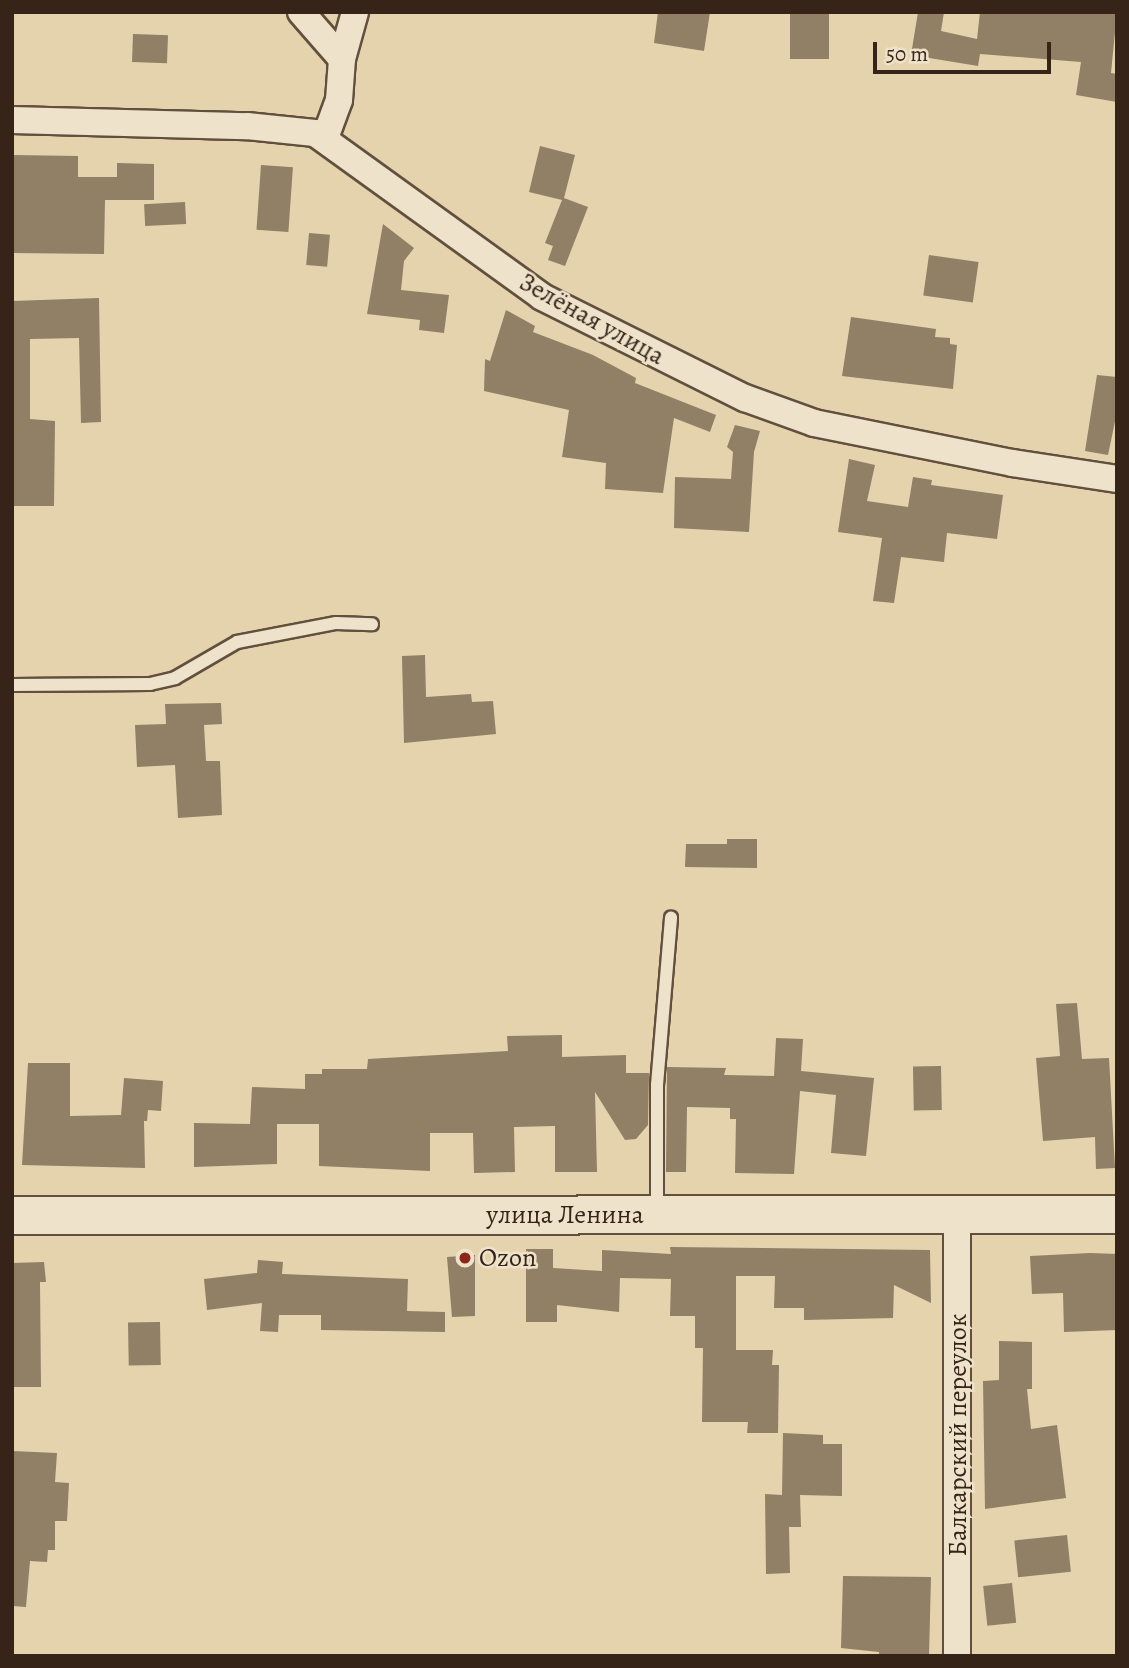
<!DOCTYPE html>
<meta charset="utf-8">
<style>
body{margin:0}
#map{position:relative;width:1129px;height:1668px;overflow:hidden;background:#e5d3ad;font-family:Alegreya,serif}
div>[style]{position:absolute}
.building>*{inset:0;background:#917f66;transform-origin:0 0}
.roads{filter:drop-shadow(2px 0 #62503e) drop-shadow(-2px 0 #62503e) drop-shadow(0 2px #62503e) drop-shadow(0 -2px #62503e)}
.lane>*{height:12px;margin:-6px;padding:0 6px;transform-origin:6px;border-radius:6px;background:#eee2ca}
.street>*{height:26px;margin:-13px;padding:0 13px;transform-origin:13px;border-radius:13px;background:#eee2ca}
.secondary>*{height:37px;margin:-18.5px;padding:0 18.5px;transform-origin:18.5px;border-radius:18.5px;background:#eee2ca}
.dots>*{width:19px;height:19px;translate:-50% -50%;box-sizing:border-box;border:4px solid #eee2ca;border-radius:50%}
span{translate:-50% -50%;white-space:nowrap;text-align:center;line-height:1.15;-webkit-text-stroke:5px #eee2ca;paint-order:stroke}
.street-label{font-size:26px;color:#362419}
.poi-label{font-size:26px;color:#362419}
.left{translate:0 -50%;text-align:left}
.frame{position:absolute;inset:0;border:14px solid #362419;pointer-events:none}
.scale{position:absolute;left:873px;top:42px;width:178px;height:32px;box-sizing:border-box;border:4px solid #362419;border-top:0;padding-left:9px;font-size:21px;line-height:24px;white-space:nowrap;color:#362419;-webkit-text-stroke:5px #eee2ca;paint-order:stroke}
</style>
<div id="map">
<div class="building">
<div style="clip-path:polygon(658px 12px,710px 12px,704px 51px,654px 43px)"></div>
<div style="left:790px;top:12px;width:39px;height:47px"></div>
<div style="clip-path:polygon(918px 12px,944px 12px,941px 31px,977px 39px,980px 12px,1117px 12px,1111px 73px,1117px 74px,1117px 102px,1076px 95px,1081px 62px,980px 54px,978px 66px,911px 55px)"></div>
<div style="left:133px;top:34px;width:35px;height:28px;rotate:2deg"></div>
<div style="clip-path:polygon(540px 146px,575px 155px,564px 198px,588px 207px,565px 266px,548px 260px,553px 246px,545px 243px,562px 200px,529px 192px)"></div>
<div style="clip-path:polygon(12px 155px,78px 156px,78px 177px,117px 177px,117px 163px,154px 164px,154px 200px,105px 200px,104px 254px,12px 253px)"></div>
<div style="left:261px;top:165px;width:32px;height:65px;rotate:4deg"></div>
<div style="left:185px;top:202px;width:22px;height:41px;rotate:87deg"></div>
<div style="clip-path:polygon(383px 224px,414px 248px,404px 261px,401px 290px,449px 295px,444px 333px,419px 330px,420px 320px,367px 314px)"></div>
<div style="left:309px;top:233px;width:21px;height:32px;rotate:5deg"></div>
<div style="left:929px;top:255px;width:50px;height:41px;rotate:8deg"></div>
<div style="clip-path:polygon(99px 298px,101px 422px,81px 423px,79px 338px,30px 339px,30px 419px,55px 421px,54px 506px,12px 506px,12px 301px)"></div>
<div style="clip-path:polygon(506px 310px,535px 326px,533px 332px,593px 355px,636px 378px,635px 383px,716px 415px,710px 432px,674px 418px,663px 493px,605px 489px,606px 463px,562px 457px,569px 410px,484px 391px,485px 359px,490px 361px)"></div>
<div style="clip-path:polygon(851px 317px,936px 329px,935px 337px,950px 338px,950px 344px,957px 345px,953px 389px,842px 376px)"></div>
<div style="clip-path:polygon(1097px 375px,1117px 377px,1117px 412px,1108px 455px,1085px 451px)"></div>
<div style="clip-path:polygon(735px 425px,760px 431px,754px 452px,749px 532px,674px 528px,675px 477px,731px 479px,733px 452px,727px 447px)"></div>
<div style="clip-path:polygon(849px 459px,875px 465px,867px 501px,908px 507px,913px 477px,932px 480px,931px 485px,1003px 495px,997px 539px,947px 533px,944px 562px,901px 557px,894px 603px,873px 601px,882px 538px,838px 532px)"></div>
<div style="clip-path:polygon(425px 655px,426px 697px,471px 694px,472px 702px,493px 701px,496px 734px,404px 743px,402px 656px)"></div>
<div style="clip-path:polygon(221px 703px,222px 724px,204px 725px,206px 761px,220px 761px,222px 815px,178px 818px,175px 765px,137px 767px,135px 725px,166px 724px,165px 704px)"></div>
<div style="clip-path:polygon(727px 839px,757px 839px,757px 868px,685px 867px,686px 844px,727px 844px)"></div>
<div style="clip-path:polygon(1077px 1003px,1082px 1059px,1109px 1058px,1115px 1168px,1096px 1169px,1095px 1137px,1043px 1141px,1036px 1058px,1060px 1056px,1056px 1004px)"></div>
<div style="clip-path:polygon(562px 1035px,562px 1057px,626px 1055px,626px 1073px,649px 1073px,648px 1125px,636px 1139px,625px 1140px,595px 1092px,597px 1172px,555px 1172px,555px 1126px,514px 1127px,515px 1172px,474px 1173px,473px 1133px,430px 1133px,430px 1171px,319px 1166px,319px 1124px,277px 1124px,277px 1164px,194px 1167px,194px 1123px,250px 1124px,252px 1087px,305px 1089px,305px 1074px,322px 1074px,322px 1069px,367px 1069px,368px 1059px,508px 1051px,507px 1036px)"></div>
<div style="clip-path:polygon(776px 1038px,803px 1039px,801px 1071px,874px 1078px,866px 1156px,831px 1153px,836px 1095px,800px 1091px,794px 1174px,735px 1173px,736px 1119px,730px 1119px,730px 1108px,687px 1107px,686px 1172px,666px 1172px,667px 1067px,726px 1068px,724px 1075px,774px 1076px)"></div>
<div style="clip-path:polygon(28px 1063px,70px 1063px,70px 1116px,121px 1115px,124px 1078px,163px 1081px,161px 1111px,148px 1110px,147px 1121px,144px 1121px,145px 1168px,22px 1165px)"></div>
<div style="left:941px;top:1066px;width:44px;height:28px;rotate:89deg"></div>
<div style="clip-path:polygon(670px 1247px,930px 1250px,931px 1303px,894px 1285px,893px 1318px,804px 1320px,804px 1308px,774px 1308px,775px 1276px,736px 1276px,736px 1350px,773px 1350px,772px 1365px,779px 1365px,778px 1433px,747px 1433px,748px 1422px,702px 1422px,703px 1348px,695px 1348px,695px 1316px,670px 1316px,671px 1279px,620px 1278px,619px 1312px,557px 1305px,557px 1322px,526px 1322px,526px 1249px,553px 1249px,553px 1268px,602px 1271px,602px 1250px,671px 1254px)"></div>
<div style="clip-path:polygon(1090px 1253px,1117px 1254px,1117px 1330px,1064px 1332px,1063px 1293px,1032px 1294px,1030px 1256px)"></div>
<div style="clip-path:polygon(475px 1255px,475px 1316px,452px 1317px,447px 1257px)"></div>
<div style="clip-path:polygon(258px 1260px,283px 1262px,282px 1274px,408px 1279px,407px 1311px,445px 1312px,445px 1332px,321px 1330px,321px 1315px,279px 1315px,278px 1332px,260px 1331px,262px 1303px,207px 1310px,204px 1279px,257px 1273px)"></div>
<div style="clip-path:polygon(44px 1262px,46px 1282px,40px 1282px,41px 1387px,12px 1387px,12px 1263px)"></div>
<div style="left:160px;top:1322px;width:43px;height:32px;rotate:89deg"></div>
<div style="clip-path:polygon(999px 1341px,1032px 1342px,1032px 1389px,1027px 1389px,1031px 1429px,1057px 1425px,1066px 1498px,985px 1509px,983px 1381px,999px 1380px)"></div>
<div style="clip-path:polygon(783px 1433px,823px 1435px,823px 1444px,842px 1444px,842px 1496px,800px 1495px,801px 1527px,789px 1527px,790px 1573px,766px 1574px,765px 1494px,782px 1495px)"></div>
<div style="clip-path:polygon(12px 1451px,57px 1453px,55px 1482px,69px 1483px,67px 1521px,55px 1521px,55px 1550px,48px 1550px,47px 1562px,30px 1561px,26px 1607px,12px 1606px)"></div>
<div style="left:1067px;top:1535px;width:37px;height:53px;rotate:84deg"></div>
<div style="clip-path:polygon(843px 1576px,931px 1577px,929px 1656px,879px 1656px,879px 1652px,841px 1648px)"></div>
<div style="left:1012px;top:1583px;width:40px;height:29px;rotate:84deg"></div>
</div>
<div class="roads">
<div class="lane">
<div style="left:12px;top:685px;width:138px;rotate:-0.4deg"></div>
<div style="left:150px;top:684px;width:26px;rotate:-13deg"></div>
<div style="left:175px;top:678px;width:72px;rotate:-30.1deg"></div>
<div style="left:237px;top:642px;width:101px;rotate:-10.9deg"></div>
<div style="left:336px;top:623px;width:36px;rotate:2deg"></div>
<div style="left:657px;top:1211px;width:126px;rotate:-90deg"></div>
<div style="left:657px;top:1085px;width:168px;rotate:-85.2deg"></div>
</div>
<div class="street">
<div style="left:301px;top:12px;width:62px;rotate:48.9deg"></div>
<div style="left:342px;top:59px;width:49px;rotate:-74.5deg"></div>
<div style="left:12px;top:120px;width:235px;rotate:1.5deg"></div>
<div style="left:247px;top:126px;width:68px;rotate:5.9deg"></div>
<div style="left:315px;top:133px;width:280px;rotate:35.8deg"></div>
<div style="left:542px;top:297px;width:227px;rotate:26.5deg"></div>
<div style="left:745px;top:398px;width:73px;rotate:19.9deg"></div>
<div style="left:814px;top:423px;width:203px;rotate:11.4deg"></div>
<div style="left:1013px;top:463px;width:105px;rotate:8.7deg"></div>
<div style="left:325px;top:138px;width:40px;rotate:-69.8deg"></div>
<div style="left:339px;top:100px;width:41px;rotate:-85.8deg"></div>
<div style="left:957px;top:1214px;width:442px;rotate:90deg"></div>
</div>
<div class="secondary">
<div style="left:12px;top:1215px;width:1105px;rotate:-0.05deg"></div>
</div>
</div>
<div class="dots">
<div style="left:465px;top:1258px;background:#8f2418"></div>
</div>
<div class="street-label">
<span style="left:592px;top:319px;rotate:29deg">Зелёная улица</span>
<span style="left:565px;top:1215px">улица Ленина</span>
<span style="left:958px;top:1435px;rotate:-90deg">Балкарский переулок</span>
</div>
<div class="poi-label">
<span class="left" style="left:479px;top:1258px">Ozon</span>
</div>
<div class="frame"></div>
<div class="scale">50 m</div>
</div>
